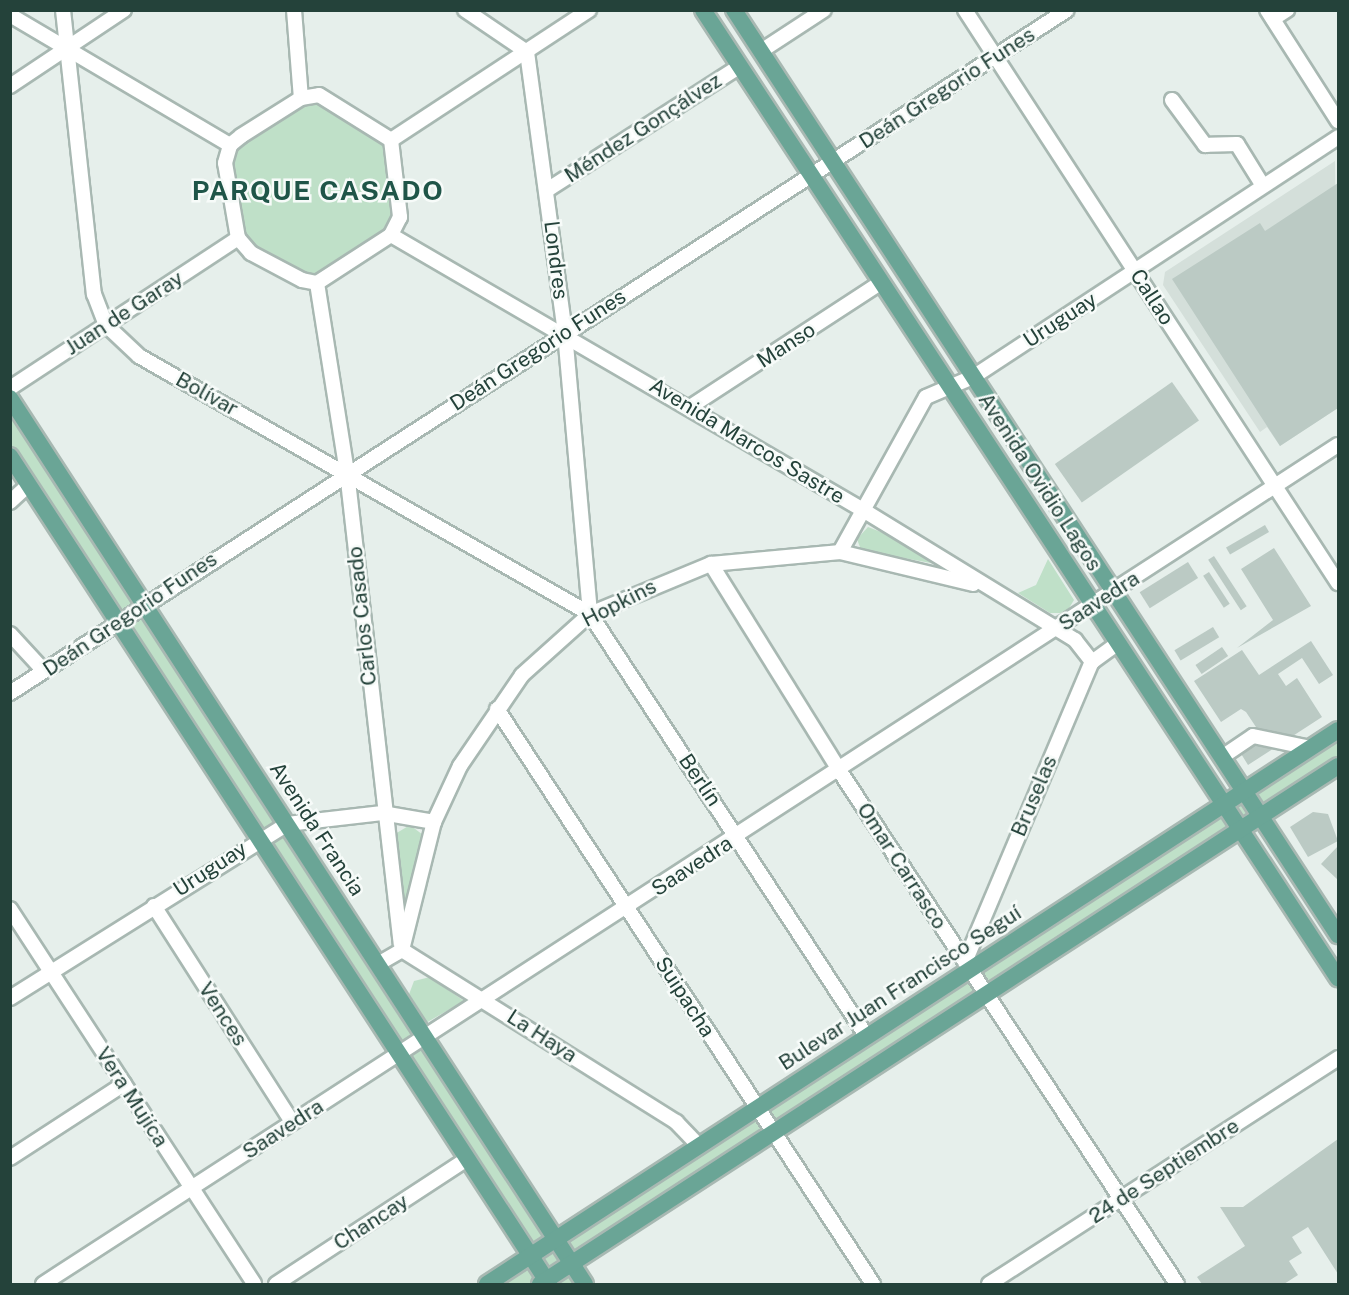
<!DOCTYPE html>
<meta charset="utf-8">
<style>
body{margin:0}
#map{position:relative;width:1349px;height:1295px;overflow:hidden;background:#e6efeb;font-family:"Public Sans",sans-serif}
div>[style]{position:absolute}
.built>*{inset:0;background:#d4dfda}
.green>*{inset:0;background:#bfe0c8}
.building>*{inset:0;background:#bbcac4;transform-origin:0 0}
.roads{filter:drop-shadow(2px 0 #a8b8b2) drop-shadow(-2px 0 #a8b8b2) drop-shadow(0 2px #a8b8b2) drop-shadow(0 -2px #a8b8b2)}
.minor>*{height:14px;margin:-7px;padding:0 7px;transform-origin:7px;border-radius:7px;background:#fff}
.major>*{height:16px;margin:-8px;padding:0 8px;transform-origin:8px;border-radius:8px;background:#6aa596}
span{translate:-50% -50%;white-space:nowrap;text-align:center;line-height:1.15;-webkit-text-stroke:5px #f7fbf9;paint-order:stroke}
.street-label{font-size:21px;color:#24423a}
.district-label{font-size:27px;color:#1f5548;font-weight:700;letter-spacing:1.5px}
.frame{position:absolute;inset:0;border:12px solid #24423a;pointer-events:none}
</style>
<div id="map">
<div class="built">
<div style="clip-path:polygon(1335px 161px,1338px 408px,1280px 446px,1267px 427px,1260px 432px,1163px 285px,1165px 272px)"></div>
</div>
<div class="green">
<div style="clip-path:polygon(319px 95px,391px 140px,400px 217px,391px 235px,317px 283px,238px 238px,230px 145px)"></div>
<div style="clip-path:polygon(10px 398px,556px 1239px,1338px 730px,1338px 766px,572px 1264px,585px 1284px,487px 1284px,530px 1257px,11px 456px)"></div>
<div style="clip-path:polygon(868px 527px,894px 537px,936px 564px,861px 550px,857px 539px)"></div>
<div style="clip-path:polygon(1048px 559px,1074px 600px,1066px 613px,1050px 613px,1018px 593px,1036px 585px)"></div>
<div style="clip-path:polygon(410px 825px,423px 835px,408px 909px,403px 908px,395px 834px)"></div>
<div style="clip-path:polygon(430px 977px,464px 1001px,424px 1024px,408px 997px,414px 981px)"></div>
</div>
<div class="building">
<div style="clip-path:polygon(1338px 183px,1338px 408px,1280px 446px,1172px 279px,1260px 223px,1265px 231px)"></div>
<div style="left:1172px;top:382px;width:47px;height:143px;rotate:55deg"></div>
<div style="left:1265px;top:525px;width:8px;height:45px;rotate:60deg"></div>
<div style="clip-path:polygon(1274px 548px,1311px 606px,1237px 648px,1273px 620px,1241px 569px)"></div>
<div style="left:1214px;top:556px;width:60px;height:7px;rotate:57deg"></div>
<div style="left:1188px;top:562px;width:19px;height:57px;rotate:58deg"></div>
<div style="left:1209px;top:572px;width:38px;height:7px;rotate:57deg"></div>
<div style="left:1213px;top:627px;width:12px;height:45px;rotate:59deg"></div>
<div style="clip-path:polygon(1311px 641px,1333px 675px,1319px 684px,1302px 658px,1278px 674px,1286px 686px,1297px 678px,1322px 717px,1248px 765px,1235px 744px,1258px 730px,1246px 712px,1241px 709px,1221px 722px,1194px 681px,1242px 650px,1259px 675px)"></div>
<div style="left:1222px;top:647px;width:11px;height:32px;rotate:56deg"></div>
<div style="clip-path:polygon(1313px 812px,1328px 814px,1338px 841px,1308px 857px,1290px 827px)"></div>
<div style="clip-path:polygon(1338px 846px,1338px 880px,1321px 864px)"></div>
<div style="clip-path:polygon(1338px 1139px,1338px 1274px,1308px 1227px,1292px 1237px,1302px 1253px,1289px 1261px,1298px 1275px,1284px 1284px,1202px 1284px,1197px 1277px,1245px 1246px,1220px 1207px,1243px 1207px)"></div>
</div>
<div class="roads">
<div class="minor">
<div style="left:63px;top:10px;width:286px;rotate:83.8deg"></div>
<div style="left:94px;top:294px;width:33px;rotate:69deg"></div>
<div style="left:106px;top:325px;width:45px;rotate:43.2deg"></div>
<div style="left:139px;top:356px;width:520px;rotate:29.77deg"></div>
<div style="left:590px;top:614px;width:506px;rotate:56.78deg"></div>
<div style="left:294px;top:10px;width:88px;rotate:85.5deg"></div>
<div style="left:465px;top:10px;width:75px;rotate:34.1deg"></div>
<div style="left:527px;top:52px;width:284px;rotate:82.3deg"></div>
<div style="left:565px;top:333px;width:282px;rotate:84.9deg"></div>
<div style="left:965px;top:10px;width:684px;rotate:56.94deg"></div>
<div style="left:1267px;top:10px;width:132px;rotate:57.4deg"></div>
<div style="left:10px;top:15px;width:256px;rotate:30.6deg"></div>
<div style="left:1273px;top:19px;width:17px;rotate:-33deg"></div>
<div style="left:761px;top:51px;width:75px;rotate:-33.1deg"></div>
<div style="left:10px;top:86px;width:137px;rotate:-33.7deg"></div>
<div style="left:319px;top:95px;width:85px;rotate:32deg"></div>
<div style="left:391px;top:140px;width:78px;rotate:83.3deg"></div>
<div style="left:400px;top:217px;width:20px;rotate:117deg"></div>
<div style="left:391px;top:235px;width:88px;rotate:147deg"></div>
<div style="left:317px;top:283px;width:15px;rotate:-169deg"></div>
<div style="left:302px;top:280px;width:58px;rotate:-152.1deg"></div>
<div style="left:251px;top:253px;width:20px;rotate:-131deg"></div>
<div style="left:238px;top:238px;width:76px;rotate:-99.8deg"></div>
<div style="left:225px;top:163px;width:19px;rotate:-74deg"></div>
<div style="left:230px;top:145px;width:14px;rotate:-39deg"></div>
<div style="left:241px;top:136px;width:71px;rotate:-32.3deg"></div>
<div style="left:301px;top:98px;width:18px;rotate:-9deg"></div>
<div style="left:1172px;top:100px;width:56px;rotate:53.7deg"></div>
<div style="left:1205px;top:145px;width:32px;rotate:-2deg"></div>
<div style="left:1237px;top:144px;width:49px;rotate:58.2deg"></div>
<div style="left:391px;top:140px;width:237px;rotate:-33.3deg"></div>
<div style="left:547px;top:190px;width:229px;rotate:-32.7deg"></div>
<div style="left:391px;top:235px;width:546px;rotate:30.23deg"></div>
<div style="left:863px;top:510px;width:249px;rotate:31.5deg"></div>
<div style="left:1075px;top:640px;width:28px;rotate:52deg"></div>
<div style="left:317px;top:283px;width:191px;rotate:81deg"></div>
<div style="left:347px;top:472px;width:475px;rotate:83.5deg"></div>
<div style="left:10px;top:388px;width:273px;rotate:-33.3deg"></div>
<div style="left:690px;top:407px;width:229px;rotate:-33.1deg"></div>
<div style="left:10px;top:502px;width:26px;rotate:-43deg"></div>
<div style="left:840px;top:552px;width:177px;rotate:-61deg"></div>
<div style="left:926px;top:397px;width:51px;rotate:-23.1deg"></div>
<div style="left:973px;top:377px;width:437px;rotate:-33.3deg"></div>
<div style="left:711px;top:564px;width:243px;rotate:58.1deg"></div>
<div style="left:839px;top:770px;width:615px;rotate:56.67deg"></div>
<div style="left:10px;top:634px;width:50px;rotate:47.4deg"></div>
<div style="left:10px;top:693px;width:1258px;rotate:-32.87deg"></div>
<div style="left:497px;top:709px;width:687px;rotate:56.82deg"></div>
<div style="left:1222px;top:757px;width:37px;rotate:-34deg"></div>
<div style="left:1253px;top:736px;width:58px;rotate:11.9deg"></div>
<div style="left:154px;top:906px;width:256px;rotate:57.4deg"></div>
<div style="left:10px;top:909px;width:447px;rotate:56.9deg"></div>
<div style="left:402px;top:950px;width:132px;rotate:-76deg"></div>
<div style="left:434px;top:822px;width:62px;rotate:-65.1deg"></div>
<div style="left:460px;top:766px;width:110px;rotate:-55.7deg"></div>
<div style="left:522px;top:675px;width:91px;rotate:-41.9deg"></div>
<div style="left:590px;top:614px;width:131px;rotate:-22.5deg"></div>
<div style="left:711px;top:564px;width:130px;rotate:-5.3deg"></div>
<div style="left:840px;top:552px;width:137px;rotate:13.5deg"></div>
<div style="left:965px;top:962px;width:326px;rotate:-67.1deg"></div>
<div style="left:1092px;top:662px;width:32px;rotate:-36deg"></div>
<div style="left:378px;top:964px;width:28px;rotate:-30deg"></div>
<div style="left:402px;top:950px;width:324px;rotate:32.1deg"></div>
<div style="left:676px;top:1122px;width:33px;rotate:46deg"></div>
<div style="left:10px;top:998px;width:327px;rotate:-32.1deg"></div>
<div style="left:287px;top:824px;width:96px;rotate:-6.6deg"></div>
<div style="left:382px;top:813px;width:53px;rotate:9.8deg"></div>
<div style="left:10px;top:1158px;width:136px;rotate:-33deg"></div>
<div style="left:43px;top:1284px;width:1543px;rotate:-32.94deg"></div>
<div style="left:276px;top:1284px;width:228px;rotate:-33.2deg"></div>
<div style="left:989px;top:1284px;width:416px;rotate:-32.9deg"></div>
</div>
<div class="major">
<div style="left:703px;top:10px;width:1158px;rotate:56.74deg"></div>
<div style="left:734px;top:10px;width:1105px;rotate:56.86deg"></div>
<div style="left:10px;top:398px;width:1056px;rotate:57.02deg"></div>
<div style="left:10px;top:456px;width:988px;rotate:56.94deg"></div>
<div style="left:487px;top:1284px;width:1015px;rotate:-33.06deg"></div>
<div style="left:540px;top:1284px;width:951px;rotate:-32.99deg"></div>
</div>
</div>
<div class="street-label">
<span style="left:947px;top:88px;rotate:-33deg">Deán Gregorio Funes</span>
<span style="left:643px;top:128px;rotate:-33deg">Méndez Gonçálvez</span>
<span style="left:556px;top:260px;rotate:83deg">Londres</span>
<span style="left:1152px;top:297px;rotate:57deg">Callao</span>
<span style="left:124px;top:313px;rotate:-33deg">Juan de Garay</span>
<span style="left:1060px;top:320px;rotate:-33deg">Uruguay</span>
<span style="left:786px;top:345px;rotate:-33deg">Manso</span>
<span style="left:538px;top:350px;rotate:-33deg">Deán Gregorio Funes</span>
<span style="left:207px;top:394px;rotate:29deg">Bolívar</span>
<span style="left:747px;top:441px;rotate:31deg">Avenida Marcos Sastre</span>
<span style="left:1040px;top:482px;rotate:57deg">Avenida Ovidio Lagos</span>
<span style="left:1099px;top:601px;rotate:-33deg">Saavedra</span>
<span style="left:619px;top:603px;rotate:-27deg">Hopkins</span>
<span style="left:130px;top:614px;rotate:-34deg">Deán Gregorio Funes</span>
<span style="left:362px;top:616px;rotate:-96deg">Carlos Casado</span>
<span style="left:700px;top:780px;rotate:56deg">Berlín</span>
<span style="left:1034px;top:796px;rotate:-67deg">Bruselas</span>
<span style="left:317px;top:829px;rotate:57deg">Avenida Francia</span>
<span style="left:692px;top:866px;rotate:-33deg">Saavedra</span>
<span style="left:902px;top:866px;rotate:57deg">Omar Carrasco</span>
<span style="left:210px;top:869px;rotate:-33deg">Uruguay</span>
<span style="left:900px;top:988px;rotate:-33deg">Bulevar Juan Francisco Seguí</span>
<span style="left:685px;top:997px;rotate:57deg">Suipacha</span>
<span style="left:223px;top:1014px;rotate:57deg">Vences</span>
<span style="left:542px;top:1036px;rotate:33deg">La Haya</span>
<span style="left:132px;top:1097px;rotate:57deg">Vera Mujíca</span>
<span style="left:283px;top:1129px;rotate:-33deg">Saavedra</span>
<span style="left:1164px;top:1171px;rotate:-33deg">24 de Septiembre</span>
<span style="left:371px;top:1222px;rotate:-33deg">Chancay</span>
</div>
<div class="district-label">
<span style="left:318px;top:191px">PARQUE CASADO</span>
</div>
<div class="frame"></div>
</div>
